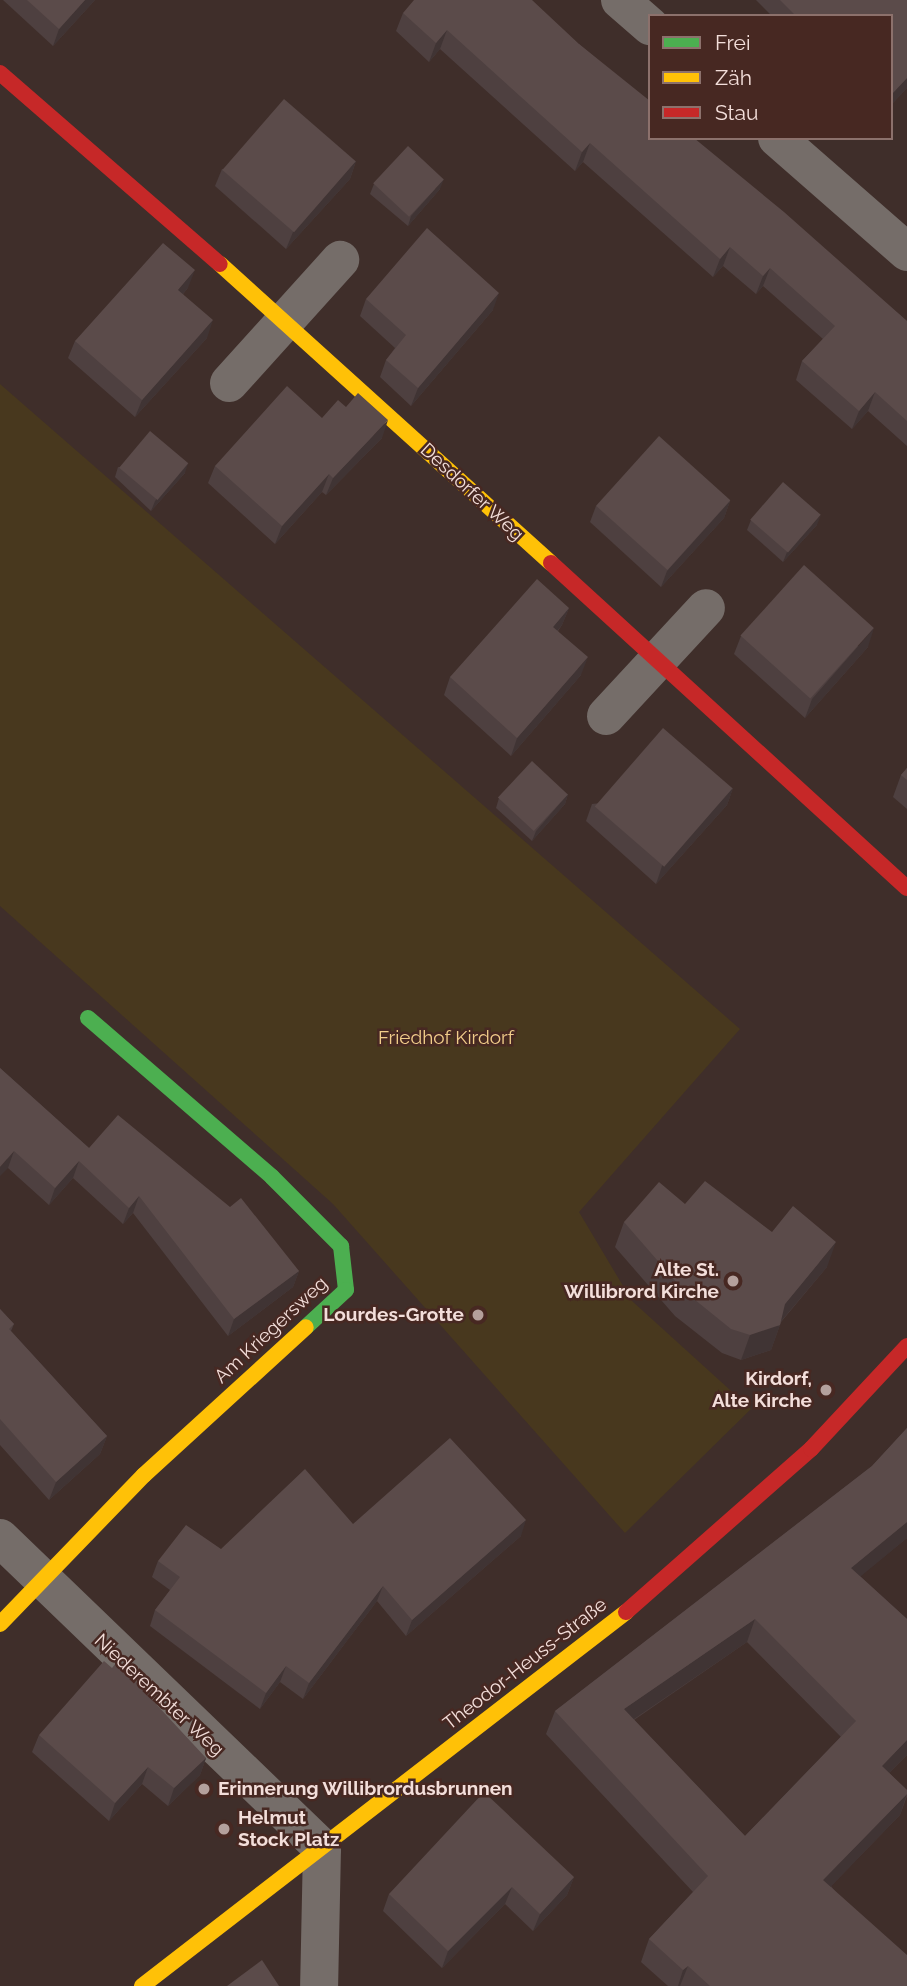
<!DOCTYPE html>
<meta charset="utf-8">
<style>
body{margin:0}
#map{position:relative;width:907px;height:1986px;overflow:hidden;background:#3f2e2a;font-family:Raleway,sans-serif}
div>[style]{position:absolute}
.green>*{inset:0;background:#48381e}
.street>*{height:38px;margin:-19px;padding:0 19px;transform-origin:19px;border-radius:19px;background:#756d69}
.fast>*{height:16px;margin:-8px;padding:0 8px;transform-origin:8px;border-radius:8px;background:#4caf50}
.slow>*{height:16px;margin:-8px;padding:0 8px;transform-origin:8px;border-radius:8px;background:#ffc107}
.jam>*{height:16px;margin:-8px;padding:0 8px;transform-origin:8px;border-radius:8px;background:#c62828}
.wall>*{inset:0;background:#4e4040}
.shaded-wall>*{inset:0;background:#403434}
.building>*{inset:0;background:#5b4b4a;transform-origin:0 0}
.dots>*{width:19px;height:19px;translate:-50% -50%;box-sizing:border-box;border:4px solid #472822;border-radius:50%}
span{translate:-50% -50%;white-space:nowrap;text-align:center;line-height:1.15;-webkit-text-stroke:5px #472822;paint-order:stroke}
.street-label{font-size:19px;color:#f3deda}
.park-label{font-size:19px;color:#f1cd8a}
.poi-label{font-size:19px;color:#f3deda;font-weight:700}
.right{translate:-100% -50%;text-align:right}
.left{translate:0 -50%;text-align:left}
.legend{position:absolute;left:648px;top:14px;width:245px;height:126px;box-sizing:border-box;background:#472822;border:2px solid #8c716c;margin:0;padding:9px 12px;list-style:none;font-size:21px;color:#f3deda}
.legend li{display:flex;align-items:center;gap:14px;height:35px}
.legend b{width:35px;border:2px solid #8c716c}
</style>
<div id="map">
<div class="green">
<div style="clip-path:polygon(0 384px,740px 1029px,579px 1212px,632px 1301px,751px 1409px,625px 1533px,333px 1204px,0 906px)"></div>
</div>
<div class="street">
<div style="left:620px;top:0;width:40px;rotate:41deg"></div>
<div style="left:777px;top:138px;width:173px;rotate:41.2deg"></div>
<div style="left:229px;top:383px;width:166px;rotate:-47.9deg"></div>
<div style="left:606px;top:716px;width:147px;rotate:-47.2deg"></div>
<div style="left:0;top:1538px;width:447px;rotate:43.9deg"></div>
<div style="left:322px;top:1848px;width:138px;rotate:91.2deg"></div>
</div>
<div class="fast">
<div style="left:88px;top:1018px;width:243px;rotate:40.8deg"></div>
<div style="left:272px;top:1177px;width:98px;rotate:45deg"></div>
<div style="left:341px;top:1246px;width:44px;rotate:83.5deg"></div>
<div style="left:346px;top:1290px;width:54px;rotate:137.2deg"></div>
</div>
<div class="slow">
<div style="left:220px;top:264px;width:446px;rotate:42.1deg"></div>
<div style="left:0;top:1624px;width:207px;rotate:-46deg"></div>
<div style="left:144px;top:1475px;width:219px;rotate:-42.4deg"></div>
<div style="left:142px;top:1986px;width:612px;rotate:-37.69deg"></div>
</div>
<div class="jam">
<div style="left:0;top:73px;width:291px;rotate:41deg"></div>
<div style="left:551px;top:563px;width:482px;rotate:42.4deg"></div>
<div style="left:626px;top:1612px;width:247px;rotate:-41.4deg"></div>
<div style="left:811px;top:1449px;width:141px;rotate:-47deg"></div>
</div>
<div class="wall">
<div style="clip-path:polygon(3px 0,95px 0,53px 46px)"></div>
<div style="clip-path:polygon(756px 0,907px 0,907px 88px,891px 105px,891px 16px,772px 16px)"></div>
<div style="clip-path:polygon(403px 13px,579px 44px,907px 321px,907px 446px,868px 411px,852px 429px,796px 380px,802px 361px,823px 339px,763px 286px,756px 294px,723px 266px,713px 277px,583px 162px,575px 171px,440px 49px,429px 62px,396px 31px)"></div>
<div style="clip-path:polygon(356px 161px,350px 179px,286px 249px,215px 186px,222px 169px)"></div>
<div style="clip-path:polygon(374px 184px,440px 189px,408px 226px,370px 194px)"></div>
<div style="clip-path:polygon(188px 288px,183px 294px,207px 338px,135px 417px,68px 358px,75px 341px)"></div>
<div style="clip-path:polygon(366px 299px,493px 310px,411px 406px,380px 377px,386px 360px,395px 348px,360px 316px)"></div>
<div style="clip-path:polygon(322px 418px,382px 438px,326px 495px,322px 492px,275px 544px,208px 483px,215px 466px)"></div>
<div style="clip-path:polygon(118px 467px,185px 473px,151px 511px,115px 477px)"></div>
<div style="clip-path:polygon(730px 501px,724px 518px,661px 587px,590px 522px,596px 506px)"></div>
<div style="clip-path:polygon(751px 520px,817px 525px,783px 562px,747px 530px)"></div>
<div style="clip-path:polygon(569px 608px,562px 625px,558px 631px,581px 675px,511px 756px,444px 695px,450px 677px)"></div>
<div style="clip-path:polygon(741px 636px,868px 647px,805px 718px,734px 654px)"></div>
<div style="clip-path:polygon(907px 768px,907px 809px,893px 797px,901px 775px)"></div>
<div style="clip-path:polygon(733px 788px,727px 805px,656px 884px,586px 821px,592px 804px)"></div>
<div style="clip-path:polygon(568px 794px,565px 804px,532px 841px,496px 808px,499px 798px)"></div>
<div style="clip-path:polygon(0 1068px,89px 1148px,299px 1271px,293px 1287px,228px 1336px,133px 1213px,123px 1224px,73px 1178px,49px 1205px,8px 1168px)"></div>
<div style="clip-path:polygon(685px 1204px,772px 1232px,827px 1267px,781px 1322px,771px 1350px,741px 1360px,722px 1353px,675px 1316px,615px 1247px,624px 1222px)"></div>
<div style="clip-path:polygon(0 1309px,14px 1324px,11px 1331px,107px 1436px,100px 1454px,49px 1500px,0 1445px)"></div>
<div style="clip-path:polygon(evenodd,907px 1428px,907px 1538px,860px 1576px,907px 1619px,907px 1755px,889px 1773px,907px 1790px,907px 1796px,900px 1815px,831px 1886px,907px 1986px,668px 1986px,641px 1962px,649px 1939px,693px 1892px,546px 1734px,555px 1711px,872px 1466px,907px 1428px,747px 1642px,841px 1737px,745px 1836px,634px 1720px,747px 1642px)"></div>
<div style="clip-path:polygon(353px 1524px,521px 1536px,406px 1636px,377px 1601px,303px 1699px,280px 1682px,260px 1709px,150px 1626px,155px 1610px,170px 1590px,152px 1577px,158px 1561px)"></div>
<div style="clip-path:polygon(39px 1735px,206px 1758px,200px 1775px,168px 1806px,142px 1784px,109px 1821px,32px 1752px)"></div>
<div style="clip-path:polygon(574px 1877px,567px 1895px,533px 1931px,505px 1904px,442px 1968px,383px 1911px,389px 1894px)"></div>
</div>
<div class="shaded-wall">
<div style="clip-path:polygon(85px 0,95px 0,53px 46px,59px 29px)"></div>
<div style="clip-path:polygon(447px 30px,440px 49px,429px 62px,436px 43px)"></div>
<div style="clip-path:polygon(907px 78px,907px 88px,891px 105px,891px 95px)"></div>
<div style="clip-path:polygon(590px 143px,583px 162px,575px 171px,582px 152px)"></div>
<div style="clip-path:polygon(356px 161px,350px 179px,286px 249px,293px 232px)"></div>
<div style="clip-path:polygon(444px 179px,440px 189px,408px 226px,411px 216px)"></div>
<div style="clip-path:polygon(730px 247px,723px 266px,713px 277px,720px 259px)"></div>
<div style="clip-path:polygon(770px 268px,763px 286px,756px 294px,763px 276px)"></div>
<div style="clip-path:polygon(195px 270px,188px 288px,171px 307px,178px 290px)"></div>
<div style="clip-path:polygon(499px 293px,493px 310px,411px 406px,418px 388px)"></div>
<div style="clip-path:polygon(213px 320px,207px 338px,135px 417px,142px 400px)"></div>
<div style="clip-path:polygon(875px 392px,868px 411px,852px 429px,859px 411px)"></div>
<div style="clip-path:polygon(388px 420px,382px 438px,326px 495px,333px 478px)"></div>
<div style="clip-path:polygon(188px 463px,185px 473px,151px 511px,155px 501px)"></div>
<div style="clip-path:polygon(329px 474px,322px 492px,275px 544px,282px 526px)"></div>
<div style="clip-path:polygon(730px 501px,724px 518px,661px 587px,667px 571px)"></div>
<div style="clip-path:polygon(821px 515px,817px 525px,783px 562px,787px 552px)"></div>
<div style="clip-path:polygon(569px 608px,562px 625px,546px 644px,553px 627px)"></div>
<div style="clip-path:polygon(874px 628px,868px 647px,805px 718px,812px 699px)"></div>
<div style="clip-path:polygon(588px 657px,581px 675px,511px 756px,517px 738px)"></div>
<div style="clip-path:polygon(733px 788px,727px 805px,656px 884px,662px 866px)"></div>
<div style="clip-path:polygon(568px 794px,565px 804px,532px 841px,536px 831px)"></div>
<div style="clip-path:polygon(14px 1151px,8px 1168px,0 1176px,0 1167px)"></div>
<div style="clip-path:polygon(79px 1161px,73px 1178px,49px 1205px,55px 1188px)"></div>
<div style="clip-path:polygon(139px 1196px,133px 1213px,123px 1224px,129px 1208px)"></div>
<div style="clip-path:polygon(836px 1242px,827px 1267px,777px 1326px,780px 1325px,771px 1350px,741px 1360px,750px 1335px,785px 1304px)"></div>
<div style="clip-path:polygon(299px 1271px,293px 1287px,228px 1336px,234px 1319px)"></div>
<div style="clip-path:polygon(107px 1436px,100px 1454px,49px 1500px,56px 1482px)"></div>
<div style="clip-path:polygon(526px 1520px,521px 1536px,406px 1636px,412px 1620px)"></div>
<div style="clip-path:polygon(907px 1522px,907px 1538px,843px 1591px,851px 1568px)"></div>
<div style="clip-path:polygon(383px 1586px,377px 1601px,303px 1699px,309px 1683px)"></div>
<div style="clip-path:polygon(755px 1619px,747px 1642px,615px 1732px,624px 1709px)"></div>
<div style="clip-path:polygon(286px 1666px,280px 1682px,260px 1709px,266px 1693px)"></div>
<div style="clip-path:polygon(907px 1740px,907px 1755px,873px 1789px,882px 1766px)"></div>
<div style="clip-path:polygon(206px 1758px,200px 1775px,168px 1806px,174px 1788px)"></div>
<div style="clip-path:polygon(148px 1767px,142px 1784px,109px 1821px,115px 1803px)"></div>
<div style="clip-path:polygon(907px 1794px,900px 1815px,815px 1903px,823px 1880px)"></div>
<div style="clip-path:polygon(574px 1877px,567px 1895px,533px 1931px,540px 1914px)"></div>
<div style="clip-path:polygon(512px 1887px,505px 1904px,442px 1968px,448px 1951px)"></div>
<div style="clip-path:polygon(688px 1966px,680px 1986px,678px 1986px,683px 1970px)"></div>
</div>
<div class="building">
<div style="clip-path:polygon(27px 0,85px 0,59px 29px)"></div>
<div style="clip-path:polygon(414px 0,532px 0,579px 44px,650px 101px,650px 138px,694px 138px,784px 212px,907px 321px,907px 421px,875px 392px,859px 411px,802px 361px,835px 326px,770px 268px,763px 276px,730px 247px,720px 259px,590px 143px,582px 152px,447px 30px,436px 43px,403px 13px)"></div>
<div style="clip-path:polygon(780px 0,907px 0,907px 78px,891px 95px,891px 16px,796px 16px)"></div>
<div style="left:284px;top:99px;width:95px;height:94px;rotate:41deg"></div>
<div style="left:408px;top:146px;width:49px;height:51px;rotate:43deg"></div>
<div style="clip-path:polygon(427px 228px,499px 293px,418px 388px,386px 360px,406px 335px,366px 299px)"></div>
<div style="clip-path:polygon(163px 243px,195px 270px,178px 290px,213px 320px,142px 400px,75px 341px)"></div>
<div style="clip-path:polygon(287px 386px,322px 418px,338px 400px,346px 407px,358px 393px,388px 420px,333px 478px,329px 474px,282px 526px,215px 466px)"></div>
<div style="left:150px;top:431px;width:50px;height:48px;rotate:40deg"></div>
<div style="left:659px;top:436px;width:96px;height:94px;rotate:42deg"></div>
<div style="left:783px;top:482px;width:50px;height:50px;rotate:41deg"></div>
<div style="left:804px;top:565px;width:94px;height:95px;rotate:42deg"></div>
<div style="clip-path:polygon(537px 579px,569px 608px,553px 627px,588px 657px,517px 738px,450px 677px)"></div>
<div style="left:663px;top:728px;width:92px;height:104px;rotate:41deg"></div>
<div style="left:532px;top:761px;width:49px;height:50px;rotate:43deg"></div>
<div style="clip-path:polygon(907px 768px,907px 780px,901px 775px)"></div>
<div style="clip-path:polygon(0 1068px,89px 1148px,118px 1115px,230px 1207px,241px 1198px,299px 1271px,234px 1319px,139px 1196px,129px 1208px,79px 1161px,55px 1188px,14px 1151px,0 1167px)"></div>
<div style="clip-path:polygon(705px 1181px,772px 1232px,793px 1206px,836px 1242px,785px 1304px,780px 1325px,750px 1335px,731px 1329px,684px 1291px,624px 1222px,659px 1182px,685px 1204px)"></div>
<div style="clip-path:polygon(0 1309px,14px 1324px,9px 1329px,107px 1436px,56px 1482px,0 1419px)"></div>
<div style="clip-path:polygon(evenodd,907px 1428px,907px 1522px,851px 1568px,907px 1619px,907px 1740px,882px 1766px,907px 1790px,907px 1794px,823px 1880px,907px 1955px,907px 1986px,710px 1986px,688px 1966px,683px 1970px,649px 1939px,708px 1876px,555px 1711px,872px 1466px,907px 1428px,755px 1619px,856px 1721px,745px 1836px,624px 1709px,755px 1619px)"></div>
<div style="clip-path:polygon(450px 1438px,526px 1520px,412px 1620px,383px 1586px,309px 1683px,286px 1666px,266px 1693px,155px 1610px,180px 1577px,158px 1561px,186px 1525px,221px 1549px,305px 1469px,353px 1524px)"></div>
<div style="clip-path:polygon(104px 1661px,112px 1668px,117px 1662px,206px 1758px,174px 1788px,148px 1767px,115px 1803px,39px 1735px)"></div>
<div style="clip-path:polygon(484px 1792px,574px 1877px,540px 1914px,512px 1887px,448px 1951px,389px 1894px)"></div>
<div style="clip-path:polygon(262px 1960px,279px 1986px,227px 1986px)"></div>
</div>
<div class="dots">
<div style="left:733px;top:1281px;background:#b4a09c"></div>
<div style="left:478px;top:1315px;background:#b4a09c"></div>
<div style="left:826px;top:1390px;background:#b4a09c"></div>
<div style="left:204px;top:1789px;background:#b4a09c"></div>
<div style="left:224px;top:1829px;background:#b4a09c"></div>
</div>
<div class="street-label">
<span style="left:472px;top:492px;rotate:43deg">Desdorfer Weg</span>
<span style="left:271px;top:1330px;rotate:-43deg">Am Kriegersweg</span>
<span style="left:525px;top:1664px;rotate:-38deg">Theodor-Heuss-Straße</span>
<span style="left:159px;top:1695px;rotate:43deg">Niederembter Weg</span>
</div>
<div class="park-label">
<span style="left:446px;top:1038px">Friedhof Kirdorf</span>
</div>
<div class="poi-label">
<span class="right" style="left:719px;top:1281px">Alte St.<br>Willibrord Kirche</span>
<span class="right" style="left:464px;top:1315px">Lourdes-Grotte</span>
<span class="right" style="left:812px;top:1390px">Kirdorf,<br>Alte Kirche</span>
<span class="left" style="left:218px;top:1789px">Erinnerung Willibrordusbrunnen</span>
<span class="left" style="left:238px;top:1829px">Helmut<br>Stock Platz</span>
</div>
<ul class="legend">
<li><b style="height:9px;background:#4caf50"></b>Frei</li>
<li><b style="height:9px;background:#ffc107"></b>Zäh</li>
<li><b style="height:9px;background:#c62828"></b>Stau</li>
</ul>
</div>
